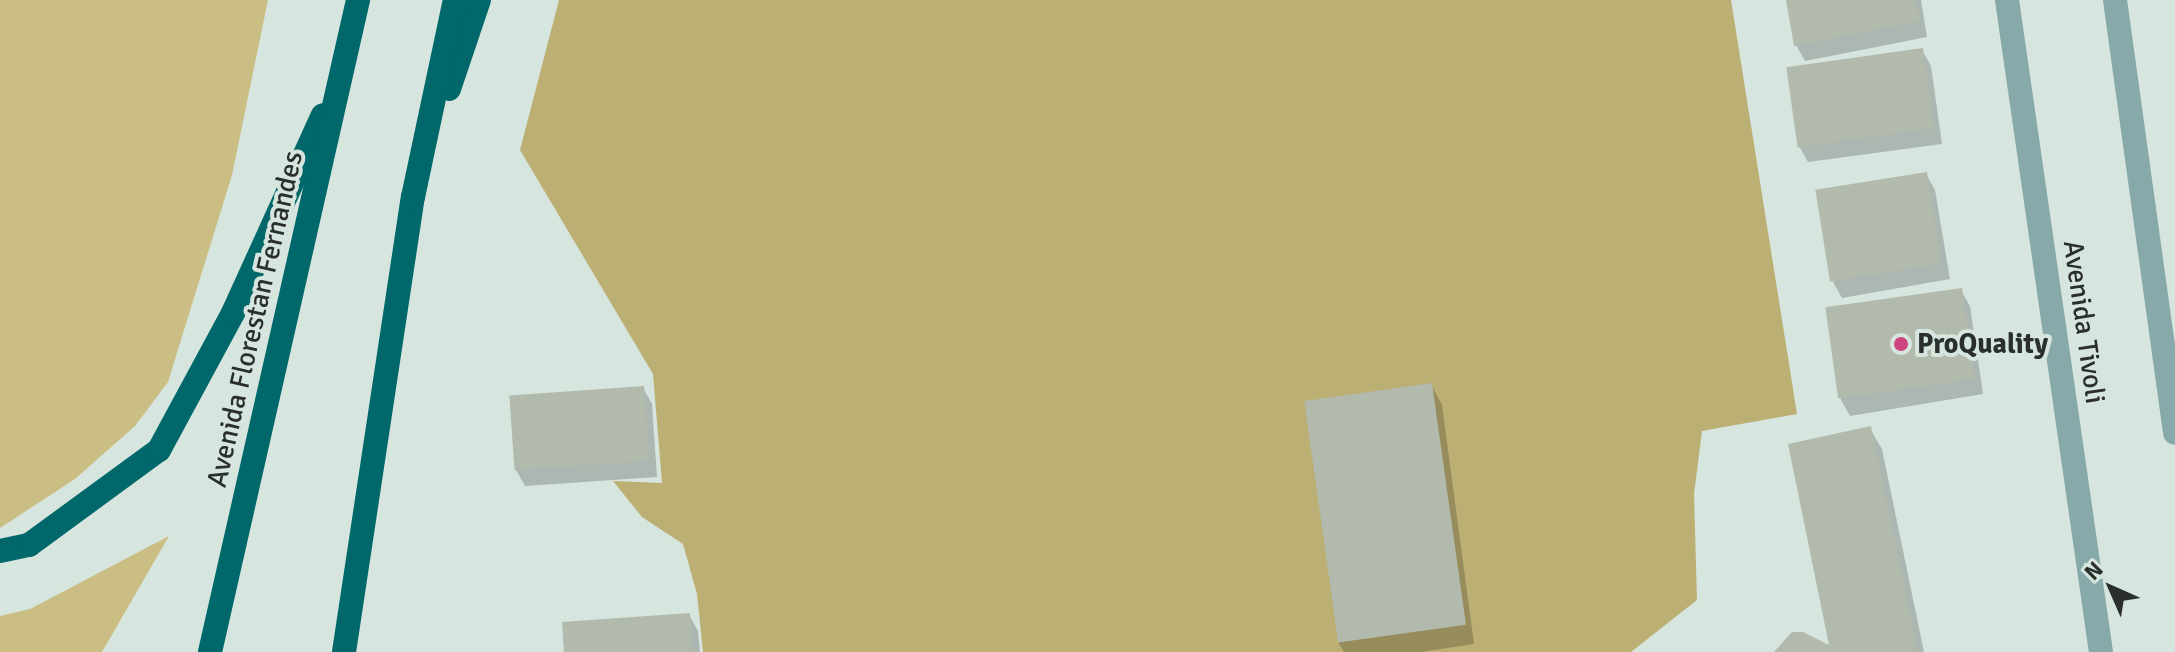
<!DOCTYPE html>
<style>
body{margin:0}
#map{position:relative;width:2175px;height:652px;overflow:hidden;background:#d6e5dd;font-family:Signika,sans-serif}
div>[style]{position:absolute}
.green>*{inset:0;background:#cbbe85}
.forest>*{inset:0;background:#bcaf73}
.shadow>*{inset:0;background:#0003}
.building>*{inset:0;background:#b2b9ad;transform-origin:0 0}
.minor>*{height:24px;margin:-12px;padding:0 12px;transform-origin:12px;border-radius:12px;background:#88a9a9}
.highway>*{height:24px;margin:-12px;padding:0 12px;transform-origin:12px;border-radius:12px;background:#00686a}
.dots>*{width:22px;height:22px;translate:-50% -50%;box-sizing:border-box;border:4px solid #d6e5dd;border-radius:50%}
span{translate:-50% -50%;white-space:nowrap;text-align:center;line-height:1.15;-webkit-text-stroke:8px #d6e5dd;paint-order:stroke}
.street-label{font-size:28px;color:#2a2f2d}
.poi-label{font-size:28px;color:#2a2f2d;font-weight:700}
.left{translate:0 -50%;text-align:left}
.north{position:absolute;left:2071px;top:548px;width:80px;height:80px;-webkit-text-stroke:6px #d6e5dd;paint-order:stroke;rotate:315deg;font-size:22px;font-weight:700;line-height:32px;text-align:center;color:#2a2f2d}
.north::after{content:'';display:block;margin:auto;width:28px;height:36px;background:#2a2f2d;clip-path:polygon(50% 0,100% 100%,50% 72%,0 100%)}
</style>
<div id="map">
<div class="green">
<div style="clip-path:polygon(0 0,268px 0,232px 175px,168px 382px,135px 426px,75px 479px,0 528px)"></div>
<div style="clip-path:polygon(169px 536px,102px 652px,0 652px,0 616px,30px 609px)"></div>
</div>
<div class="forest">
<div style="clip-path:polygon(559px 0,1731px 0,1797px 414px,1702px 431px,1694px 494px,1697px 600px,1631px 652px,703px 652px,697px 594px,683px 544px,642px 517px,613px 481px,662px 483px,653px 374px,520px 150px)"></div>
</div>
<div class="shadow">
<div style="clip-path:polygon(1788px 0,1921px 0,1927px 37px,1805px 61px,1796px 45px)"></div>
<div style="clip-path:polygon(1922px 50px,1931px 66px,1942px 144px,1808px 162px,1799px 146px)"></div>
<div style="clip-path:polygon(1926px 174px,1935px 190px,1950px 279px,1842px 298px,1833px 282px)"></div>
<div style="clip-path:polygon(1961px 291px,1970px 306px,1983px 394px,1850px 416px,1841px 400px,1828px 312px)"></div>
<div style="clip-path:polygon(1431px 385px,1442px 405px,1474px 644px,1421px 652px,1344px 652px,1338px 642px)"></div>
<div style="clip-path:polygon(643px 388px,652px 404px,657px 477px,525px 486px,516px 470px)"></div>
<div style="clip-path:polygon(1870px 429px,1882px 449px,1924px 652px,1835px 652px)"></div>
<div style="clip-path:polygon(689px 615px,698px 631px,700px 652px,562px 652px)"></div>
</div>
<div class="building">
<div style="clip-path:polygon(1786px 0,1916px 0,1920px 21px,1794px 46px)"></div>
<div style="left:1923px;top:48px;width:81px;height:138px;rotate:82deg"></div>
<div style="left:1927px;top:172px;width:93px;height:113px;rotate:81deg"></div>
<div style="left:1962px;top:288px;width:92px;height:138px;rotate:82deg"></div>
<div style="left:1432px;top:383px;width:244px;height:129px;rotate:82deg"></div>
<div style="left:644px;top:386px;width:75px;height:135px;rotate:86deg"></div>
<div style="clip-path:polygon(1871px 426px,1918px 652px,1774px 652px,1792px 632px,1803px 632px,1829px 645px,1788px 444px)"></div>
<div style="clip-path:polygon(690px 613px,693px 652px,564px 652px,562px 622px)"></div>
</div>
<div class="minor">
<div style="left:2007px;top:0;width:659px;rotate:81.8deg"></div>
<div style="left:2115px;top:0;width:437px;rotate:82.1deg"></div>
</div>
<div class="highway">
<div style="left:449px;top:89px;width:94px;rotate:-71.4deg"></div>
<div style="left:0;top:551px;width:30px;rotate:-12deg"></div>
<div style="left:29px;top:545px;width:161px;rotate:-36.2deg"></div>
<div style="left:159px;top:450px;width:156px;rotate:-61.6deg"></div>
<div style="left:233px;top:313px;width:217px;rotate:-65.6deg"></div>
<div style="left:210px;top:652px;width:669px;rotate:-77.21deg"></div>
<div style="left:344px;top:652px;width:460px;rotate:-81.4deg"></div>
<div style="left:413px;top:197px;width:201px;rotate:-78deg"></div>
</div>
<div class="dots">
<div style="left:1901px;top:344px;background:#ce4580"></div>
</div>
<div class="street-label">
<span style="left:255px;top:319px;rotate:-77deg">Avenida Florestan Fernandes</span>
<span style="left:2084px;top:322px;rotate:82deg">Avenida Tivoli</span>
</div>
<div class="poi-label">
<span class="left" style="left:1917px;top:344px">ProQuality</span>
</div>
<div class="north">N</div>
</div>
